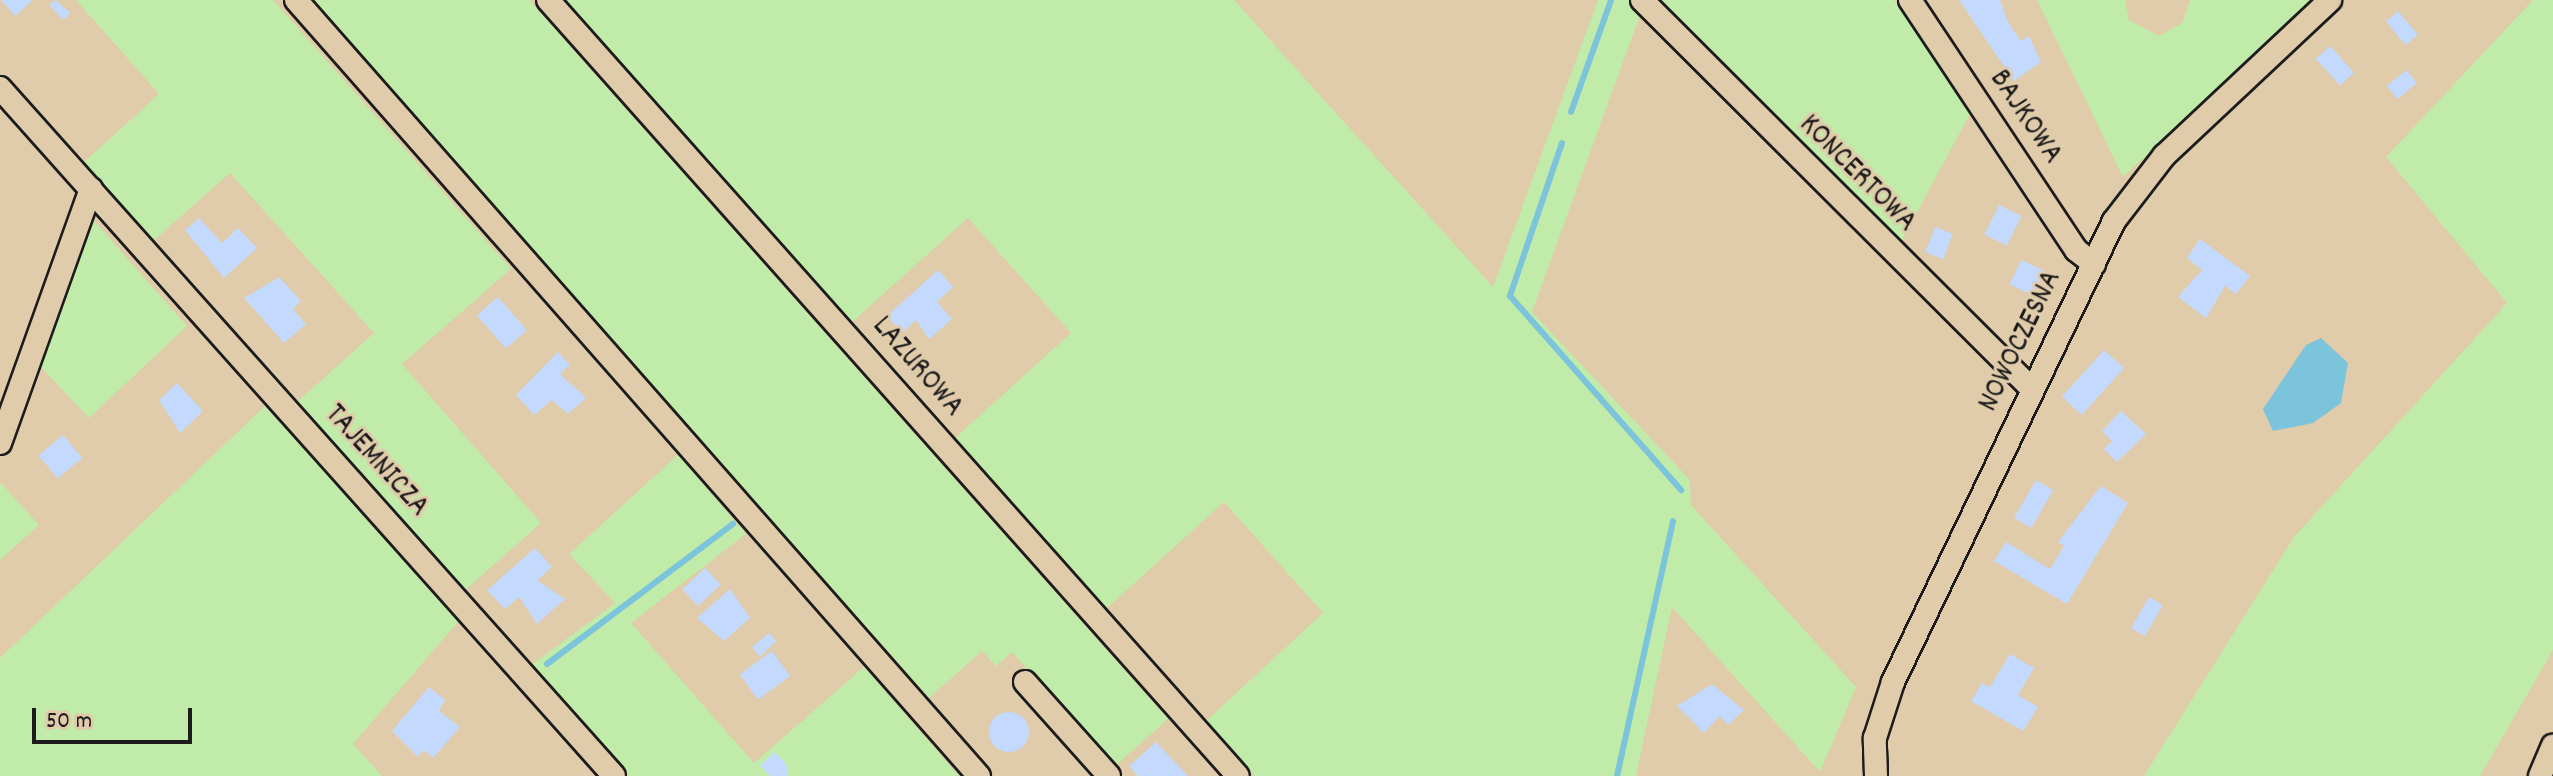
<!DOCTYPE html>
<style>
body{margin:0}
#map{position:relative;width:2553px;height:776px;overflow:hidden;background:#e0cbaa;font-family:Dekko,sans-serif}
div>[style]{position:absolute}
.green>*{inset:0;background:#c1eba8}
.water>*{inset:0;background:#7bc4db}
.stream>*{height:6px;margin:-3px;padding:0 3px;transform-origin:3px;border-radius:3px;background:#7bc4db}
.building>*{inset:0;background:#c3d9fd;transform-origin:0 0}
.round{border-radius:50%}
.roads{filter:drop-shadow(2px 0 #1c1c1c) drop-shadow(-2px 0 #1c1c1c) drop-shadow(0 2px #1c1c1c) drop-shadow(0 -2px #1c1c1c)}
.minor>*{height:22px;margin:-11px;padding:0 11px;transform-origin:11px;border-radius:11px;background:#e0cbaa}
span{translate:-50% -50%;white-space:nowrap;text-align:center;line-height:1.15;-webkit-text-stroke:6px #e0cbaa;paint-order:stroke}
.street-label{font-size:30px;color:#1c1c1c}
.scale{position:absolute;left:32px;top:708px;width:160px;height:36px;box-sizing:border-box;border:4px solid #1c1c1c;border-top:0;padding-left:10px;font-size:24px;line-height:28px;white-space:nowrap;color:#1c1c1c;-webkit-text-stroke:6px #e0cbaa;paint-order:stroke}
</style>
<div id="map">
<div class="green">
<div style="clip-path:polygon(76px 0,273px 0,511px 269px,402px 364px,541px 523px,463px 592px,297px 402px,374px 333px,230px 173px,152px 242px,83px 163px,159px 94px)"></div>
<div style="clip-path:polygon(313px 0,529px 0,1168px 719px,1113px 768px,1012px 652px,996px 666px,982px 651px,929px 698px)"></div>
<div style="clip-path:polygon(564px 0,1234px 0,1493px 287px,1598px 0,1633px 0,1642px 10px,1532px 312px,1690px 480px,1691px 505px,1856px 687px,1820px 772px,1672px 607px,1636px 776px,1255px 776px,1206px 721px,1323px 613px,1224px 502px,1106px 609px,954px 439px,1071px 333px,968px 218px,851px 323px)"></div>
<div style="clip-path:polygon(1660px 0,1894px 0,1971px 112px,1900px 244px)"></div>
<div style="clip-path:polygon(2037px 0,2125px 0,2129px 20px,2159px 36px,2182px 23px,2190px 0,2315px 0,2123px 177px)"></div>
<div style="clip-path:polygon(2533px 0,2553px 0,2553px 650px,2480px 776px,2144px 776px,2294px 537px,2507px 303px,2386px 157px)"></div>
<div style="clip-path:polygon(88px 214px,187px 326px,89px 418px,37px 363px)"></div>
<div style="clip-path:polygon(265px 406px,458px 622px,353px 744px,382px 776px,0 776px,0 658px)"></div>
<div style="clip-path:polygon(678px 455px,746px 534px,631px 623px,754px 763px,864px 667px,959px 776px,628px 776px,530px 666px,615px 603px,569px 554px)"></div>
<div style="clip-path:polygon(1px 483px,39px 525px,0 560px,0 484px)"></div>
</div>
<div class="water">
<div style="clip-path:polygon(2321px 338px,2348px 363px,2341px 403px,2313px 423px,2273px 431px,2263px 409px,2306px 345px)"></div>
</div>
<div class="stream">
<div style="left:1571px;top:112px;width:119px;rotate:-70.3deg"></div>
<div style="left:1562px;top:143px;width:162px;rotate:108.8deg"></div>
<div style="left:1510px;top:296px;width:259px;rotate:48.6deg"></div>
<div style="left:547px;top:664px;width:233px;rotate:-37deg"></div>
<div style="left:1617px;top:776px;width:261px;rotate:-77.6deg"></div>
</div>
<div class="building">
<div style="clip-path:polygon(1px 0,33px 0,15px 16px)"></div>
<div style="clip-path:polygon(55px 0,71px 13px,63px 20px,49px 5px)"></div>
<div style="clip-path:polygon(1959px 0,2000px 0,2008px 22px,2021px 41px,2029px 36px,2041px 62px,2014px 81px)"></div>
<div style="left:2398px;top:11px;width:31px;height:16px;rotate:50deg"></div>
<div style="left:2330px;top:46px;width:36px;height:19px;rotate:48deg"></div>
<div style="left:2406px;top:70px;width:17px;height:25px;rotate:50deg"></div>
<div style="left:1999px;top:205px;width:25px;height:33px;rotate:26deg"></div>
<div style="clip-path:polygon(199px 218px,222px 243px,238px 228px,257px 248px,224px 278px,185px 230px)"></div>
<div style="left:1935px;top:227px;width:19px;height:27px;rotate:21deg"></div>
<div style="clip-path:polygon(2200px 239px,2250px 276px,2236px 294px,2225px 286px,2206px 318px,2178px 297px,2202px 270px,2187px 258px)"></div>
<div style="left:2021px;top:260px;width:26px;height:27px;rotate:25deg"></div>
<div style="clip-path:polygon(938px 270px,953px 287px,937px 302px,952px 319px,929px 339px,916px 320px,902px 333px,887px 316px)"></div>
<div style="clip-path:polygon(279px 277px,301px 301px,293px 309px,306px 324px,284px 343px,244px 298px)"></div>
<div style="left:498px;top:297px;width:44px;height:28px;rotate:49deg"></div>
<div style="left:2104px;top:350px;width:27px;height:63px;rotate:42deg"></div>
<div style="clip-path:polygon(558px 352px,570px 365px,560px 374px,586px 398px,568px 414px,552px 400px,534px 415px,516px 395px)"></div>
<div style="clip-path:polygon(177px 383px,203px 411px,180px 433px,159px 400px)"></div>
<div style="clip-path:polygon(2121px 411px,2146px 434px,2117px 462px,2104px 449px,2112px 441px,2102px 431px)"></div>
<div style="left:63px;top:435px;width:30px;height:32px;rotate:50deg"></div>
<div style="left:2036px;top:480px;width:20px;height:44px;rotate:30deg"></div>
<div style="clip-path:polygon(2101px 486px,2128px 503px,2067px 604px,1994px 561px,2006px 542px,2050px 569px,2064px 546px,2058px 542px)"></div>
<div style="clip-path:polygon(535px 548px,552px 567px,537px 580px,565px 599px,537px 624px,519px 597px,505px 609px,487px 590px)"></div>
<div style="left:705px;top:568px;width:23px;height:31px;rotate:47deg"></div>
<div style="clip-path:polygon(730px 589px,750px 618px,724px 641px,697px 618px)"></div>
<div style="left:2149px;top:597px;width:16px;height:36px;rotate:30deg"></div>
<div style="clip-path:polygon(769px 633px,776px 641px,760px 657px,752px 647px)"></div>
<div style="left:772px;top:651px;width:31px;height:40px;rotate:54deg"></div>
<div style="clip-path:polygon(2010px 654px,2034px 668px,2018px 695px,2038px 707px,2023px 731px,1971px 701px,1982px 683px,1990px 687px)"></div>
<div style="clip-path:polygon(1712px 684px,1744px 710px,1728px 725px,1720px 716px,1704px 733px,1677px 706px)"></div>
<div style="clip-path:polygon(429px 687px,445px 700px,439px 711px,460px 727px,433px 758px,424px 750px,418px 757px,392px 731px)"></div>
<div class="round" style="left:989px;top:712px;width:40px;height:40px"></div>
<div style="clip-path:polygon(1156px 742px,1188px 776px,1138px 776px,1129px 766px)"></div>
<div style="clip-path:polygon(775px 752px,786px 764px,788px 776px,770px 776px,760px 765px)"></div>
</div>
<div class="roads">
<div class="minor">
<div style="left:296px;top:0;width:1034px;rotate:48.65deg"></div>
<div style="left:548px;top:0;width:1038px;rotate:48.36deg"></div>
<div style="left:1642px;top:0;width:549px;rotate:44.93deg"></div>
<div style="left:1910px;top:0;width:300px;rotate:56.4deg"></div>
<div style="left:2076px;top:250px;width:23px;rotate:38deg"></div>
<div style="left:0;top:88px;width:922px;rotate:48.25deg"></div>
<div style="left:0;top:443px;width:270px;rotate:-70.3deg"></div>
<div style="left:1025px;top:682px;width:126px;rotate:48.2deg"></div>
<div style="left:1876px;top:776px;width:38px;rotate:-92deg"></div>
<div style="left:1875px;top:738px;width:59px;rotate:-72.2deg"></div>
<div style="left:1893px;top:682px;width:511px;rotate:-64.39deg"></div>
<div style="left:2114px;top:221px;width:82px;rotate:-52.4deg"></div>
<div style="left:2164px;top:156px;width:228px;rotate:-43.2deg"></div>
<div style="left:2540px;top:776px;width:33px;rotate:-67deg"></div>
</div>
</div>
<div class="street-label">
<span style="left:2024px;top:118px;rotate:56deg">BAJKOWA</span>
<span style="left:1856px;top:175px;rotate:45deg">KONCERTOWA</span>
<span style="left:2022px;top:342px;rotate:-64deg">NOWOCZESNA</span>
<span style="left:916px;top:368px;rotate:49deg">LAZUROWA</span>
<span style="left:375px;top:462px;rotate:48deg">TAJEMNICZA</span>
</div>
<div class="scale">50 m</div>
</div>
